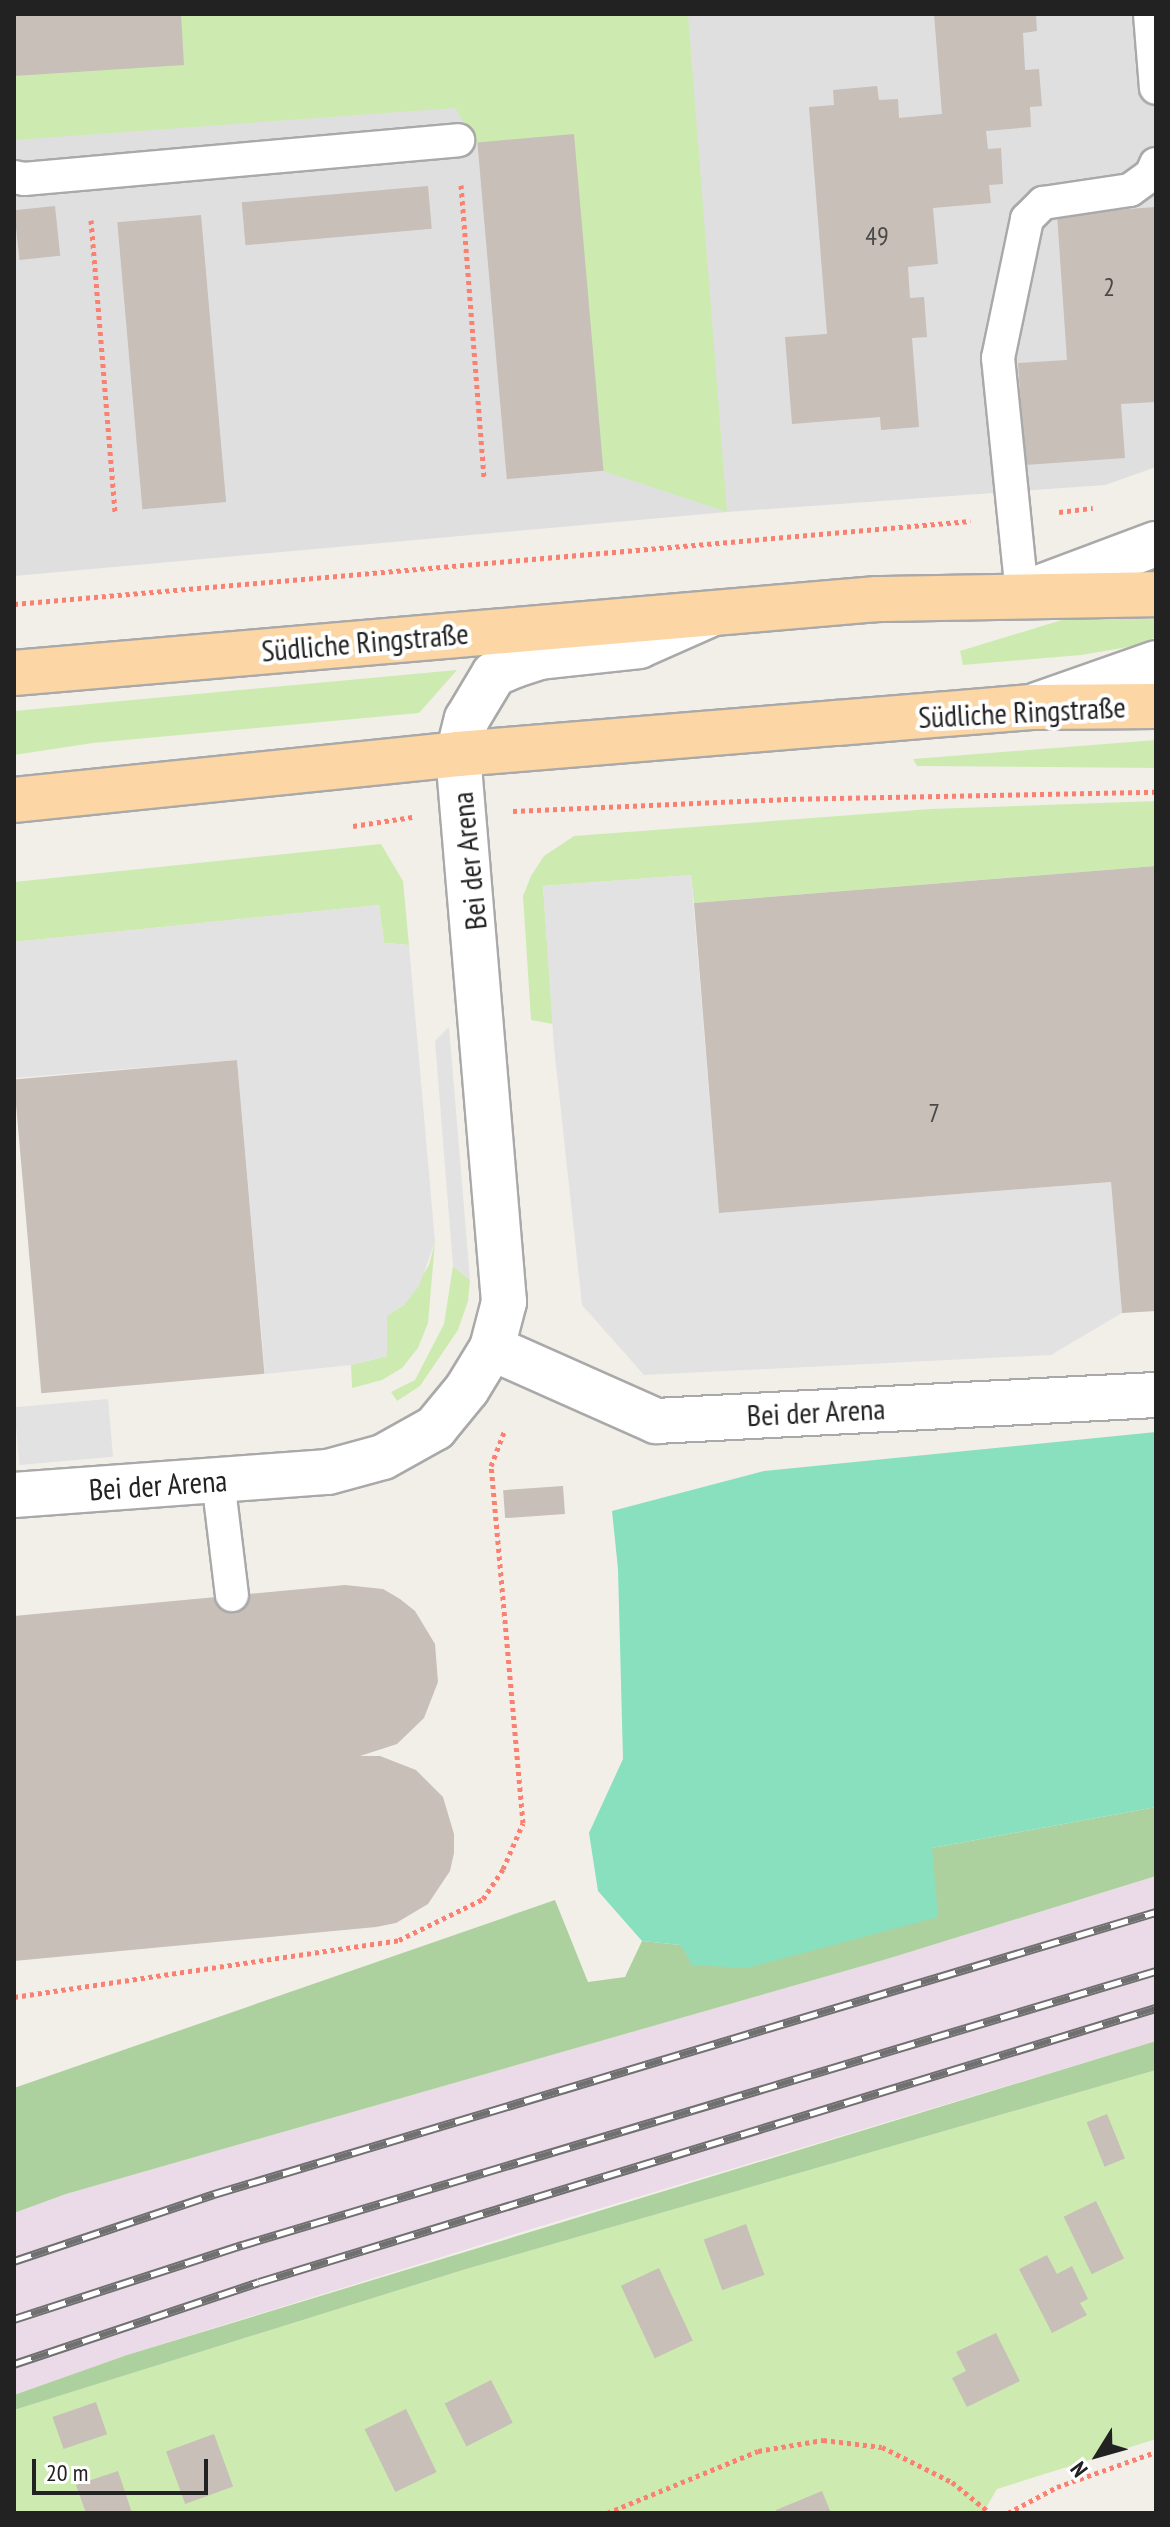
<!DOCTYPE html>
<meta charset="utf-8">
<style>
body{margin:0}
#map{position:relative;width:1170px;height:2527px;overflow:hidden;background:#f2efe9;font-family:"PT Sans Narrow",sans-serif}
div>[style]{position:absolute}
.residential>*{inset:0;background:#e0dfdf}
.industrial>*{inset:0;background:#ebdbe8}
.grass>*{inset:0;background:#cdebb0}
.forest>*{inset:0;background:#add19e}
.pitch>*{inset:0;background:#88e0be}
.parking>*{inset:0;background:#e2e2e2;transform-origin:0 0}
.building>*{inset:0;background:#c7bfb8;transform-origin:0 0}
.path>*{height:5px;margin-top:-2.5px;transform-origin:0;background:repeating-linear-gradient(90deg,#fa8072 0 4px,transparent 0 8px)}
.roads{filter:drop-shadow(2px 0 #a9a9a9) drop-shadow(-2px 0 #a9a9a9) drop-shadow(0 2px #a9a9a9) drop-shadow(0 -2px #a9a9a9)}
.service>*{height:32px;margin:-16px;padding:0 16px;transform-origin:16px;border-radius:16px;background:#fff}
.minor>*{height:44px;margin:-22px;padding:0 22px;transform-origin:22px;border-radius:22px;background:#fff}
.tertiary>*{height:44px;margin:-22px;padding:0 22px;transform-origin:22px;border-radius:22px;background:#fff}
.primary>*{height:44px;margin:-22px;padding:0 22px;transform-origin:22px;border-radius:22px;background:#fcd6a4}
.rail>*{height:9px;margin-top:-4.5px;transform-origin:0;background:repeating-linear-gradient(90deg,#fff 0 18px,#707070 0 36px);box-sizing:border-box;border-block:2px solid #707070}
span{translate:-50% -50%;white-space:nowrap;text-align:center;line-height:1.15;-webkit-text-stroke:8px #fff;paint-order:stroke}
.number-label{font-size:26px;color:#4b4948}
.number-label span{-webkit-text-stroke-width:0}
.street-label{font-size:30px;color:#222}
.frame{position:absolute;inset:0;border:16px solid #222;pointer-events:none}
.north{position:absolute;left:1058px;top:2415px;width:80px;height:80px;-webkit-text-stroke:6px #fff;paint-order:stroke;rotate:233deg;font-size:22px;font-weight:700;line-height:32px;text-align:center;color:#222}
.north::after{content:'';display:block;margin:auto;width:28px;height:36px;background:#222;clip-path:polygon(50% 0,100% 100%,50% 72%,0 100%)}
.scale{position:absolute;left:32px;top:2459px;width:176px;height:36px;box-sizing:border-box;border:4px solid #222;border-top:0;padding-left:10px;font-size:24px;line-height:28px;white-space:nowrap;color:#222;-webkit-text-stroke:6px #fff;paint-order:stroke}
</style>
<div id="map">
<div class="residential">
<div style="clip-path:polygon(14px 14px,1156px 14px,1156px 467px,1105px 485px,727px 512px,14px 576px)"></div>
</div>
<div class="industrial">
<div style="clip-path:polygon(1156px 1876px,1156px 2041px,525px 2231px,127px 2355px,14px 2395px,14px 2213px,66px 2194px,887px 1959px)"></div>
</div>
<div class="grass">
<div style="clip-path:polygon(14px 14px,688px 14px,727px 512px,603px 471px,573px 135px,477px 143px,455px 108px,14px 140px)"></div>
<div style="clip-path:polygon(1065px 619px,1156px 619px,1156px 637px,1134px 646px,1081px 655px,963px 665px,960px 651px)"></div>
<div style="clip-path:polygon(457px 670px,419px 713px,93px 743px,14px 755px,14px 711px)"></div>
<div style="clip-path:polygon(1156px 740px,1156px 768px,917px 766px,913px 759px)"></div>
<div style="clip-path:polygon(1156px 801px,1156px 866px,694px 903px,691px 875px,543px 886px,553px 1024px,531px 1020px,523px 896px,531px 876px,544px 856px,574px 836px,931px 809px)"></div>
<div style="clip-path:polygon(381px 844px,403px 881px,409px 945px,384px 943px,379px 905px,14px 942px,14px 882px)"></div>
<div style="clip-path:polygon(435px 1242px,428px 1323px,418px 1348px,402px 1368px,382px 1380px,352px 1388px,351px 1365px,387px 1356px,387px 1315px,404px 1305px,429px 1265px)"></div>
<div style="clip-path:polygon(453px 1266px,470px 1280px,468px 1301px,458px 1330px,420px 1386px,397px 1401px,391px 1392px,415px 1380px,444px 1324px)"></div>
<div style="clip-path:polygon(1156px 2070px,1156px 2439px,997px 2489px,983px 2513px,14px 2513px,14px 2410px,463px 2270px)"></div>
</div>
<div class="forest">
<div style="clip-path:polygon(1156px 1807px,1156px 1876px,887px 1959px,66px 2194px,14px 2213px,14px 2088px,555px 1900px,588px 1982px,625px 1977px,642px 1941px,681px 1945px,932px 1848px)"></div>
<div style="clip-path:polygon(1156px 2041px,1156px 2070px,463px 2270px,14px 2410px,14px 2395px,127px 2355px)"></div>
</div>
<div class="pitch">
<div style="clip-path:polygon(1156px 1432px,1156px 1807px,932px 1848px,938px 1917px,747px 1968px,692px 1965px,681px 1945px,642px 1941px,598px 1891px,589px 1833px,623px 1759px,618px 1569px,612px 1511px,764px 1471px)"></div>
</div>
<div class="parking">
<div style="clip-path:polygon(691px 875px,719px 1213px,1111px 1182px,1122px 1313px,1051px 1355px,644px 1375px,582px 1305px,554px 1047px,543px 886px)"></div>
<div style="clip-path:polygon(379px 905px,384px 943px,409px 945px,435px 1242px,419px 1286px,404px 1305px,387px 1316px,387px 1356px,351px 1365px,265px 1374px,237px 1060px,14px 1078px,14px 942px)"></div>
<div style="clip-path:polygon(449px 1027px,470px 1280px,453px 1266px,435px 1041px)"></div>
<div style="left:108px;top:1399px;width:58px;height:94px;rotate:85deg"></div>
</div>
<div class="building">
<div style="clip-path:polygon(14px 14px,181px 14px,184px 65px,14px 76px)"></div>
<div style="clip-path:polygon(934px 14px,1036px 14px,1037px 31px,1023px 33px,1025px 70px,1039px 69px,1042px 106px,1030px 107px,1031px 127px,986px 131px,988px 149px,1001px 148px,1003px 184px,989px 185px,991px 203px,933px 208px,938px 264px,908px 267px,910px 298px,924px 297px,927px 337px,912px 338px,919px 427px,881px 430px,880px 417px,792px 424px,785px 337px,827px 334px,809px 107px,834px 105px,833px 90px,877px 86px,879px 100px,898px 99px,899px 118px,942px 114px)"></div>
<div style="left:574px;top:134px;width:338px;height:97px;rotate:85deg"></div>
<div style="left:428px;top:186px;width:43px;height:187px;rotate:85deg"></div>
<div style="left:55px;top:206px;width:50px;height:41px;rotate:84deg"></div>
<div style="clip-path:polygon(1156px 207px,1156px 402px,1121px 404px,1125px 458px,1025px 465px,1018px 363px,1067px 360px,1057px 214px)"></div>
<div style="left:201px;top:215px;width:288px;height:84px;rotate:85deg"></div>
<div style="clip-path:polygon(1156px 866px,1156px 1311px,1122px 1313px,1111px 1182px,719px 1213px,694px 903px)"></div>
<div style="left:237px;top:1060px;width:315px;height:224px;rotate:85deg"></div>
<div style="left:563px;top:1486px;width:28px;height:60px;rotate:86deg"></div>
<div style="clip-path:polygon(345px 1585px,383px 1589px,400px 1599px,415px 1611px,435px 1644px,438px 1682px,424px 1718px,397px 1744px,360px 1756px,380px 1756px,416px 1770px,443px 1797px,454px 1834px,454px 1853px,450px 1871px,428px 1904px,396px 1923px,376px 1927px,14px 1961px,14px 1616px)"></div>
<div style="left:1107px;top:2114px;width:48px;height:22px;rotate:68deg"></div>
<div style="left:1096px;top:2201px;width:64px;height:36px;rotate:64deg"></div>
<div style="left:746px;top:2224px;width:54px;height:45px;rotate:70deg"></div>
<div style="clip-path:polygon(1047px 2255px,1057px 2274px,1072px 2266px,1088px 2299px,1080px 2303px,1087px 2315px,1052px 2333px,1019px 2269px)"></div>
<div style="left:659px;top:2268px;width:80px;height:42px;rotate:65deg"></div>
<div style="clip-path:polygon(996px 2333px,1020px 2381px,967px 2407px,952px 2378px,966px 2371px,956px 2352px)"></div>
<div style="left:491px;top:2380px;width:48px;height:52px;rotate:63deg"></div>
<div style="left:96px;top:2402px;width:34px;height:46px;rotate:71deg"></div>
<div style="left:406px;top:2409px;width:70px;height:46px;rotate:64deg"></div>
<div style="left:214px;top:2434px;width:56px;height:51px;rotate:70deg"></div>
<div style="clip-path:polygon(118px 2471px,132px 2513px,86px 2513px,76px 2485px)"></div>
<div style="clip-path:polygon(822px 2491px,831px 2513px,777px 2513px,776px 2510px)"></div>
</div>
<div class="path">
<div style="left:461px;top:185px;width:295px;rotate:85.5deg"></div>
<div style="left:91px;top:220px;width:295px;rotate:85.3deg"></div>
<div style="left:1059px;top:512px;width:34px;rotate:-7deg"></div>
<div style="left:14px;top:604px;width:960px;rotate:-4.96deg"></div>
<div style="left:513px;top:811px;width:271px;rotate:-2.5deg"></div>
<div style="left:784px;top:799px;width:372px;rotate:-1.1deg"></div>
<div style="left:353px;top:826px;width:60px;rotate:-8.7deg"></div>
<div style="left:14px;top:1997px;width:389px;rotate:-8.4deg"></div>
<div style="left:399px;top:1940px;width:93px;rotate:-26deg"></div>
<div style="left:483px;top:1899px;width:36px;rotate:-56deg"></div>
<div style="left:503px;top:1869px;width:50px;rotate:-66.5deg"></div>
<div style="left:523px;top:1823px;width:358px;rotate:-95.1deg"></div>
<div style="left:491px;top:1466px;width:39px;rotate:-69deg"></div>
<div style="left:607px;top:2513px;width:163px;rotate:-22.3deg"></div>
<div style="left:758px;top:2451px;width:66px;rotate:-9.6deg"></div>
<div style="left:823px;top:2440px;width:59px;rotate:6.8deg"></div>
<div style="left:882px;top:2447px;width:78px;rotate:26.6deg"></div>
<div style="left:952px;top:2482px;width:49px;rotate:39.2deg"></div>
<div style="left:1008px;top:2513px;width:55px;rotate:-28deg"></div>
<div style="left:1057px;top:2487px;width:105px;rotate:-19.5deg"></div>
</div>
<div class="roads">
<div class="service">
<div style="left:1150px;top:14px;width:74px;rotate:85.4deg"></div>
<div style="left:14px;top:177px;width:10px;rotate:11deg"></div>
<div style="left:24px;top:179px;width:436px;rotate:-5.1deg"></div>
<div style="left:1022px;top:594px;width:237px;rotate:-95.8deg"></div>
<div style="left:998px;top:358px;width:142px;rotate:-78.2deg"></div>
<div style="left:1027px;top:219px;width:23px;rotate:-45deg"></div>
<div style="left:1043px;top:203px;width:88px;rotate:-8.5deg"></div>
<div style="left:1130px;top:190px;width:26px;rotate:-36deg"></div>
<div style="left:1151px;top:175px;width:12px;rotate:-66deg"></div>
<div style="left:218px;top:1480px;width:116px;rotate:83.1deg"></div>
</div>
<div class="minor">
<div style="left:492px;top:1348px;width:180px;rotate:24deg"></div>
<div style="left:656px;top:1421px;width:501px;rotate:-2.98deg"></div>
<div style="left:14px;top:1495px;width:315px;rotate:-4.2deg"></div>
<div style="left:328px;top:1472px;width:57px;rotate:-15.3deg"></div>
<div style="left:383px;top:1457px;width:60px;rotate:-29.1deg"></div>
<div style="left:435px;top:1428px;width:50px;rotate:-50.6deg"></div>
<div style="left:467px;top:1389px;width:48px;rotate:-58.6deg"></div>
<div style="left:492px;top:1348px;width:48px;rotate:-75.4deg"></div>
<div style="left:504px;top:1302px;width:550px;rotate:-94.8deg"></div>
<div style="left:458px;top:754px;width:36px;rotate:-76deg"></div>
<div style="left:467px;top:719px;width:52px;rotate:-59deg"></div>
<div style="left:494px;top:674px;width:23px;rotate:-23deg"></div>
<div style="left:515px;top:665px;width:26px;rotate:-18deg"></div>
<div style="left:540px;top:657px;width:100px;rotate:-6.3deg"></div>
<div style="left:639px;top:646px;width:79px;rotate:-24deg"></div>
</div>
<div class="tertiary">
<div style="left:1022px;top:594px;width:143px;rotate:-20.5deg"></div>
<div style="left:1037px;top:705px;width:126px;rotate:-19.4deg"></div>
</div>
<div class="primary">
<div style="left:14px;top:673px;width:866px;rotate:-4.9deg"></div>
<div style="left:877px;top:599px;width:279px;rotate:-1deg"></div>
<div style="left:14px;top:800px;width:446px;rotate:-5.9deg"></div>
<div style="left:458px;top:754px;width:380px;rotate:-4.7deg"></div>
<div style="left:837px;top:723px;width:195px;rotate:-4.7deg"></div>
<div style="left:1031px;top:707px;width:125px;rotate:-0.5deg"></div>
</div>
</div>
<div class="rail">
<div style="left:14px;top:2261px;width:211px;rotate:-18.5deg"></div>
<div style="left:214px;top:2194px;width:983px;rotate:-16.67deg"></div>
<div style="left:14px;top:2319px;width:240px;rotate:-18deg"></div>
<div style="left:242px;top:2245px;width:954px;rotate:-16.69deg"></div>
<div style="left:14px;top:2364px;width:258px;rotate:-18.5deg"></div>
<div style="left:259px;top:2282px;width:938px;rotate:-16.99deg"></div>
</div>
<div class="number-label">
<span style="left:877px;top:236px">49</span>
<span style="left:1109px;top:287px">2</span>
<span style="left:934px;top:1113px">7</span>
</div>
<div class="street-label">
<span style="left:365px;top:642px;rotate:-5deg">Südliche Ringstraße</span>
<span style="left:1022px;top:712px;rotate:-3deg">Südliche Ringstraße</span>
<span style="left:469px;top:861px;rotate:-96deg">Bei der Arena</span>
<span style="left:816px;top:1412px;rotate:-3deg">Bei der Arena</span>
<span style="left:158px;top:1485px;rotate:-4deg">Bei der Arena</span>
</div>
<div class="frame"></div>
<div class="north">N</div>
<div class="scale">20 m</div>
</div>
